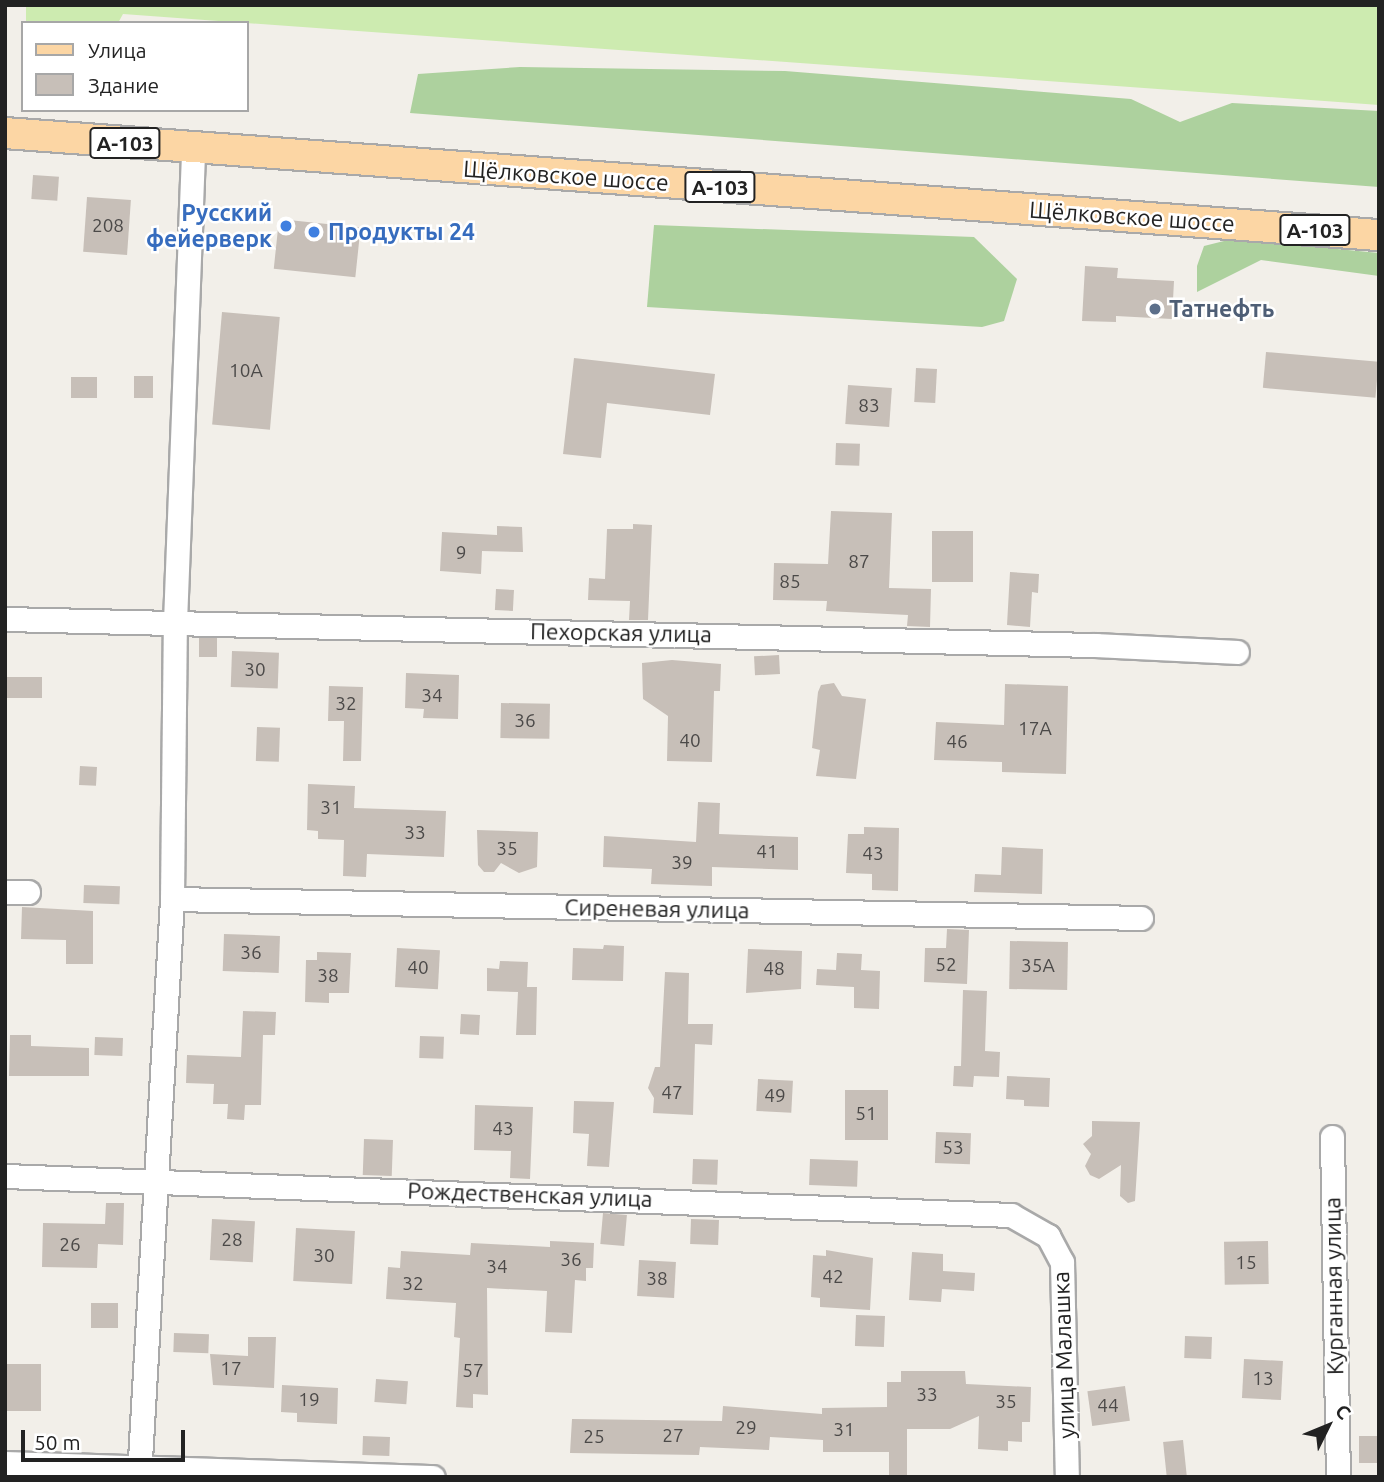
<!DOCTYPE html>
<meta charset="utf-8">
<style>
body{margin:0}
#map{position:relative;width:1384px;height:1482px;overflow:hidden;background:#f2efe9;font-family:Ubuntu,sans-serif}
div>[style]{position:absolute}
.grass>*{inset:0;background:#cdebb0}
.forest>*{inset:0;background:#add19e}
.building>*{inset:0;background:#c7bfb8;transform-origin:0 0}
.roads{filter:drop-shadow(2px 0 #a9a9a9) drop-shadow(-2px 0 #a9a9a9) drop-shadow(0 2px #a9a9a9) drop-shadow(0 -2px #a9a9a9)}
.minor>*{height:23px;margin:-11.5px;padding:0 11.5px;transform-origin:11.5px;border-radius:11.5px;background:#fff}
.major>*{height:30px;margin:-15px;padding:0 15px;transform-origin:15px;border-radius:15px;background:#fcd6a4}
.dots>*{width:19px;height:19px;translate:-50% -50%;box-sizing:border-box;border:4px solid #fff;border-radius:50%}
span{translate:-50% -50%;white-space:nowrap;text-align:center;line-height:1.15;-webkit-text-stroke:5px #fff;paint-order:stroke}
.number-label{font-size:19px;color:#4b4948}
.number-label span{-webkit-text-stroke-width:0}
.shield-label span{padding:2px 5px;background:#fff;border:2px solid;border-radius:5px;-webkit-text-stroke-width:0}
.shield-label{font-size:21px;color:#222;font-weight:700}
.street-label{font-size:23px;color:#222}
.shop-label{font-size:23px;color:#366cbe;font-weight:700}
.right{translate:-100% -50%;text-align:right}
.left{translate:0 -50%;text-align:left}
.service-label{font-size:23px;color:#4e5e75;font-weight:700}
.frame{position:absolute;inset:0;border:7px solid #222;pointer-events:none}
.legend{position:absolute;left:21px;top:21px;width:228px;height:91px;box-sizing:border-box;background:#fff;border:2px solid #a7a7a7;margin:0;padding:9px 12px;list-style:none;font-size:21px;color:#222}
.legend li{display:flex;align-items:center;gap:14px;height:35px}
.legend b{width:35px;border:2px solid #a7a7a7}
.north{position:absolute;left:1293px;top:1391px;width:70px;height:70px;-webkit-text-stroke:5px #fff;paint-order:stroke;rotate:47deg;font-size:19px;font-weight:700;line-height:28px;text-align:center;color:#222}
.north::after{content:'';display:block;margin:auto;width:24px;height:32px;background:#222;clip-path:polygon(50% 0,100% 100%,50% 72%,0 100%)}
.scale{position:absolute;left:21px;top:1430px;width:164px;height:32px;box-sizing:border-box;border:4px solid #222;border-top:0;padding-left:9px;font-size:21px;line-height:24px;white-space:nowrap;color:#222;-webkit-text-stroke:5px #fff;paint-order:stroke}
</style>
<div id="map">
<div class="grass">
<div style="clip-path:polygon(26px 5px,1379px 5px,1379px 105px,123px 14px,118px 23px,26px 23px)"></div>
</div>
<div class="forest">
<div style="clip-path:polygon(520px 67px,785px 71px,1131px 99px,1180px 122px,1232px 103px,1379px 111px,1379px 187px,410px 113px,418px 74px)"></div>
<div style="clip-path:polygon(654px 225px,974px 237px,1017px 279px,1004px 321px,982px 327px,647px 307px)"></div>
<div style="clip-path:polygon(1232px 239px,1379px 253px,1379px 276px,1261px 260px,1197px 292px,1197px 266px,1204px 246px)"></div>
</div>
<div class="building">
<div style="left:33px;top:175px;width:26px;height:24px;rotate:4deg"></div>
<div style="left:87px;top:197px;width:44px;height:55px;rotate:4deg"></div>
<div style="left:279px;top:219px;width:82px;height:50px;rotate:6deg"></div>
<div style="clip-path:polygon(1085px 266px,1118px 268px,1117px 278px,1174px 281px,1172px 319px,1116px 316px,1116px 322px,1082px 321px)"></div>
<div style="left:222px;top:312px;width:58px;height:113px;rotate:5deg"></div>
<div style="left:1266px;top:352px;width:113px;height:36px;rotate:5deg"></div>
<div style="clip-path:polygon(574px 358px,715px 374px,710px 415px,607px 403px,601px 458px,563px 454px)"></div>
<div style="left:916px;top:368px;width:21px;height:34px;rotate:3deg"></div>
<div style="left:134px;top:376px;width:19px;height:22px"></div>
<div style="left:71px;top:377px;width:26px;height:21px"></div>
<div style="left:848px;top:385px;width:44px;height:39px;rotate:4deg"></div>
<div style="left:836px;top:443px;width:24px;height:22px;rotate:2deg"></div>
<div style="clip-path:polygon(831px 511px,892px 513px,889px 588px,931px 589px,930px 627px,907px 626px,908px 615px,826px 611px,827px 601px,773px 600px,774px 563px,828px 564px)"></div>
<div style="clip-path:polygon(633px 524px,652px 525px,648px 620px,629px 620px,630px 601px,588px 600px,589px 578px,605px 579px,607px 529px,633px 529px)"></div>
<div style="clip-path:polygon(497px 526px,522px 527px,523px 552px,482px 551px,481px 574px,440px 571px,442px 532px,497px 535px)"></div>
<div style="left:932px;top:531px;width:41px;height:51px"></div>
<div style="clip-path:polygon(1010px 572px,1039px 574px,1038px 593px,1032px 592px,1030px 627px,1007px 625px)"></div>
<div style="left:496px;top:589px;width:18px;height:21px;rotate:3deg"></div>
<div style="left:199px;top:638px;width:18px;height:19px"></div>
<div style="left:232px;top:651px;width:47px;height:36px;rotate:2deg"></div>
<div style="left:779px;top:655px;width:19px;height:25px;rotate:87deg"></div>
<div style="clip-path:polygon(672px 660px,721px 664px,720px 691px,714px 691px,712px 762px,667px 761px,668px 716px,643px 699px,642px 663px)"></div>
<div style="clip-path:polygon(406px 673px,459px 675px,458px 719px,423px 718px,424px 709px,405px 708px)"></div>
<div style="left:5px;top:677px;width:37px;height:21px"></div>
<div style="clip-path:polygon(834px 683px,842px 696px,866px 699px,856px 779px,816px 776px,820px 750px,812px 748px,818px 692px,821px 685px)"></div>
<div style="clip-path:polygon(1005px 684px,1068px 686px,1066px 774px,1002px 772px,1002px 762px,934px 760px,936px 722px,1004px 725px)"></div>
<div style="clip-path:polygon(329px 686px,363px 687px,361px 761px,343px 761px,344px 721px,328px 721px)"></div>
<div style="left:501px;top:703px;width:49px;height:35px;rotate:1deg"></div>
<div style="left:257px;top:727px;width:23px;height:34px;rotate:2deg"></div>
<div style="left:80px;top:766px;width:17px;height:19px;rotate:3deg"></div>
<div style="clip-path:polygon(308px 784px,355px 786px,354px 808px,446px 811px,444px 857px,367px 854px,366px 877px,343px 876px,344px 840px,318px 839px,318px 831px,307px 830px)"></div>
<div style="clip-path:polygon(698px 802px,720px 803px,719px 834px,798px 837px,798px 870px,712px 867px,712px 886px,651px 884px,652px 869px,603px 867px,604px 836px,696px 842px)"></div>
<div style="clip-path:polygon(864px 827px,899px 828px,898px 891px,872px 890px,872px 874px,846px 873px,848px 834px,864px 834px)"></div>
<div style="clip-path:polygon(477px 830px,538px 832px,537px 867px,519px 873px,501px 863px,494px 872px,484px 872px,478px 865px)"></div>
<div style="clip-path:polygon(1002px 847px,1043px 849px,1042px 894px,974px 892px,975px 874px,1001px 875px)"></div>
<div style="left:84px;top:885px;width:36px;height:18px;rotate:2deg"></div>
<div style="clip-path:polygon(22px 907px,93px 911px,93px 964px,66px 964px,66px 940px,21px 939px)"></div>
<div style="clip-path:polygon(947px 929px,969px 930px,967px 984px,924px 982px,925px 948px,946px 948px)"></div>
<div style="left:224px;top:934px;width:56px;height:37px;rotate:2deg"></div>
<div style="left:1010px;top:941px;width:58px;height:48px;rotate:1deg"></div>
<div style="clip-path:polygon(604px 945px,624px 946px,623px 981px,572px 980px,573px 948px,603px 949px)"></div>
<div style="left:397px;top:948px;width:43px;height:39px;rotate:3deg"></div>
<div style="clip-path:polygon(748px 949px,802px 951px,801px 989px,746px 993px)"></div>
<div style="clip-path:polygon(317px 952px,351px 953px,349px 993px,329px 993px,329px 1003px,305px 1002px,306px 960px,317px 960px)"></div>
<div style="clip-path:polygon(837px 953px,862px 954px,861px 970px,880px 971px,879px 1009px,854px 1008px,854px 987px,816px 985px,817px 969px,836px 970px)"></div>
<div style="clip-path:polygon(500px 961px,528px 962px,527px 987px,537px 987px,536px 1035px,516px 1035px,518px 992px,487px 991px,487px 968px,499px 969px)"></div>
<div style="clip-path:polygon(665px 972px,689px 973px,688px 1024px,713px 1024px,712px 1045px,695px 1044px,693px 1115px,653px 1113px,654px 1098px,648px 1088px,655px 1067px,660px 1067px)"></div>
<div style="clip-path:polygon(963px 990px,987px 991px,985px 1051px,1000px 1052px,999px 1077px,974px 1076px,973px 1087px,953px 1086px,954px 1066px,961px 1066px)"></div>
<div style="clip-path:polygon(243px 1011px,276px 1012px,275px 1035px,263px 1035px,261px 1105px,245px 1105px,244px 1120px,227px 1119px,228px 1104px,213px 1104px,214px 1084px,186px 1083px,187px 1055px,241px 1057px)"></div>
<div style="left:461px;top:1014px;width:19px;height:20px;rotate:3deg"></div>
<div style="clip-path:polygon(10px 1035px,31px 1035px,31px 1046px,89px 1048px,89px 1076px,9px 1076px)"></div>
<div style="left:420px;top:1036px;width:24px;height:22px;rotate:2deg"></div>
<div style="left:95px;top:1037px;width:28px;height:18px;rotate:2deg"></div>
<div style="clip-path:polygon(1007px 1076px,1050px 1078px,1049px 1107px,1024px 1106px,1024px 1100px,1006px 1099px)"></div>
<div style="left:758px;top:1079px;width:35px;height:32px;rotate:3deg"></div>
<div style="left:845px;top:1090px;width:43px;height:50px"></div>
<div style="clip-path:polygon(574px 1101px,614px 1102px,609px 1167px,587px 1166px,589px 1134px,573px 1133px)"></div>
<div style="clip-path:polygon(475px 1105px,533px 1107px,530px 1179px,510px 1178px,511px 1151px,474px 1150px)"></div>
<div style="clip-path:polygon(1092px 1121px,1140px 1122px,1135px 1201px,1128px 1203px,1120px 1196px,1121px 1165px,1099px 1179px,1090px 1175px,1085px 1166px,1091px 1154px,1083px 1144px,1092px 1136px)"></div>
<div style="left:936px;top:1132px;width:35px;height:31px;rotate:2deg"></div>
<div style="left:364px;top:1139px;width:29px;height:36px;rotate:2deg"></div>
<div style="left:693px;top:1159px;width:25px;height:25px;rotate:2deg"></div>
<div style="left:810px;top:1159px;width:48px;height:26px;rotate:2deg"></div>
<div style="clip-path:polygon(106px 1203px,124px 1203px,123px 1245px,98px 1244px,97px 1268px,42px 1267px,43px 1223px,105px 1224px)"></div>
<div style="left:603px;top:1213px;width:24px;height:31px;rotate:5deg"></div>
<div style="left:212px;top:1219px;width:43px;height:41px;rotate:3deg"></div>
<div style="left:691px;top:1219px;width:28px;height:25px;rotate:2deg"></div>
<div style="left:296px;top:1228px;width:59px;height:53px;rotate:3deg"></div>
<div style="clip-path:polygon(550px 1241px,594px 1243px,593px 1268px,586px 1268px,586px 1281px,575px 1280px,572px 1333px,545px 1332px,547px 1291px,487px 1288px,488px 1395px,473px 1394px,473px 1408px,456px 1407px,460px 1338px,454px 1337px,456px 1303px,386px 1299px,388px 1267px,400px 1268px,401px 1251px,470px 1255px,471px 1243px,550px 1247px)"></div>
<div style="left:1268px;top:1241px;width:43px;height:44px;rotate:89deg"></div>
<div style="clip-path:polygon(826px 1250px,873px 1258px,870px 1310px,820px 1307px,820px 1298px,811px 1297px,813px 1255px,826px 1256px)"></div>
<div style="clip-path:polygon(912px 1252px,943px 1254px,943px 1271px,975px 1273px,974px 1291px,942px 1289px,941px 1302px,909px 1300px)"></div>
<div style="left:639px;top:1260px;width:37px;height:36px;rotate:3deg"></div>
<div style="left:91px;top:1303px;width:27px;height:25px"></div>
<div style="left:856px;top:1315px;width:29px;height:31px;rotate:2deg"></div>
<div style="left:174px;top:1333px;width:35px;height:19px;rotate:2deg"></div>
<div style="left:1185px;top:1336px;width:27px;height:22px;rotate:2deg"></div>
<div style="clip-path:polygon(248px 1337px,276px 1337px,274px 1388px,213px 1385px,210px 1354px,248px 1356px)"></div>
<div style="left:1244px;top:1359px;width:39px;height:39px;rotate:3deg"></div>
<div style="left:5px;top:1364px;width:36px;height:47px"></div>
<div style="clip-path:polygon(901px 1371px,965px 1371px,966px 1384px,1031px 1387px,1030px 1422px,1022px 1422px,1022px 1442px,1008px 1441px,1008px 1451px,978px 1449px,979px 1416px,950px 1429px,907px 1429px,907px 1477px,889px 1477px,889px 1452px,823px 1452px,823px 1440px,770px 1437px,769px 1450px,700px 1447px,699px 1455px,570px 1453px,572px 1419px,722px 1421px,723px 1406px,822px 1414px,822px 1408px,887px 1407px,887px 1382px,901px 1382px)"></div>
<div style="left:376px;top:1379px;width:32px;height:23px;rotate:4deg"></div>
<div style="clip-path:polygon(282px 1385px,338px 1388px,337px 1424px,297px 1422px,297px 1413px,281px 1412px)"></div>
<div style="left:1125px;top:1386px;width:35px;height:38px;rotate:82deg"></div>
<div style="left:363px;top:1436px;width:27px;height:19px;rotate:2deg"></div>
<div style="left:1379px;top:1436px;width:27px;height:20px;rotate:90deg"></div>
<div style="left:1183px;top:1440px;width:37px;height:20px;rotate:84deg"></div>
</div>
<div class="roads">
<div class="minor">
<div style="left:5px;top:619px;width:1091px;rotate:1.37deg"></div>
<div style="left:1096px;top:645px;width:141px;rotate:2.8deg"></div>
<div style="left:5px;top:892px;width:23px"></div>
<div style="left:172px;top:899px;width:969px;rotate:1.12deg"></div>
<div style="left:1332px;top:1137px;width:340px;rotate:89deg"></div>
<div style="left:5px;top:1176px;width:1007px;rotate:2.22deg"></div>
<div style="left:1011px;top:1215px;width:43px;rotate:29.6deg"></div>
<div style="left:1048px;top:1236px;width:30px;rotate:62deg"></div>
<div style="left:1062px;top:1262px;width:215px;rotate:88.7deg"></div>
<div style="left:5px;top:1463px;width:428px;rotate:1.9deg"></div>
<div style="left:139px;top:1477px;width:579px;rotate:-86.73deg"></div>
<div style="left:172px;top:899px;width:277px;rotate:-89.4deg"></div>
<div style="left:175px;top:622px;width:474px;rotate:-87.8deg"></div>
</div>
<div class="major">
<div style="left:5px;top:133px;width:1378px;rotate:4.25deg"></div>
</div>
</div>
<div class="dots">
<div style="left:286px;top:226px;background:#3f7fe0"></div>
<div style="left:314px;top:232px;background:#3f7fe0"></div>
<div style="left:1155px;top:309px;background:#5c6f8a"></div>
</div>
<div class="number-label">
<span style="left:108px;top:226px">208</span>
<span style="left:246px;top:371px">10А</span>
<span style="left:869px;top:406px">83</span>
<span style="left:461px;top:553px">9</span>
<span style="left:859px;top:562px">87</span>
<span style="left:790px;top:582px">85</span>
<span style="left:255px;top:670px">30</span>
<span style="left:432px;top:696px">34</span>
<span style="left:346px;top:704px">32</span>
<span style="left:525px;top:721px">36</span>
<span style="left:1035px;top:729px">17А</span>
<span style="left:690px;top:741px">40</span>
<span style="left:957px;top:742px">46</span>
<span style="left:331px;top:808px">31</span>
<span style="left:415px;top:833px">33</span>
<span style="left:507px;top:849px">35</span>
<span style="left:767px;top:852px">41</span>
<span style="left:873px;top:854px">43</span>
<span style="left:682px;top:863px">39</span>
<span style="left:251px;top:953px">36</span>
<span style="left:946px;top:965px">52</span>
<span style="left:1038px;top:966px">35А</span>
<span style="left:418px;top:968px">40</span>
<span style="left:774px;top:969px">48</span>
<span style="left:328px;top:976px">38</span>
<span style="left:672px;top:1093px">47</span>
<span style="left:775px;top:1096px">49</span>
<span style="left:866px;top:1114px">51</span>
<span style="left:503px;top:1129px">43</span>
<span style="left:953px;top:1148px">53</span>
<span style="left:232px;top:1240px">28</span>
<span style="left:70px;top:1245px">26</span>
<span style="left:324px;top:1256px">30</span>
<span style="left:571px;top:1260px">36</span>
<span style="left:1246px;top:1263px">15</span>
<span style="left:497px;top:1267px">34</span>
<span style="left:833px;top:1277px">42</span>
<span style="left:657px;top:1279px">38</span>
<span style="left:413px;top:1284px">32</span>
<span style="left:231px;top:1369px">17</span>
<span style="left:473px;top:1371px">57</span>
<span style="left:1263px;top:1379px">13</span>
<span style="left:927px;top:1395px">33</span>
<span style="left:309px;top:1400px">19</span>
<span style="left:1006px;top:1402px">35</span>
<span style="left:1108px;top:1406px">44</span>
<span style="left:746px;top:1428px">29</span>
<span style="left:844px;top:1430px">31</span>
<span style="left:673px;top:1436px">27</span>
<span style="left:594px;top:1437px">25</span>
</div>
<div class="shield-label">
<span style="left:125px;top:143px">А-103</span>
<span style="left:720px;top:187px">А-103</span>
<span style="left:1315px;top:230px">А-103</span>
</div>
<div class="street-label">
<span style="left:566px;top:176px;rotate:4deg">Щёлковское шоссе</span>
<span style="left:1132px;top:217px;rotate:4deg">Щёлковское шоссе</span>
<span style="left:621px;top:633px;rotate:1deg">Пехорская улица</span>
<span style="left:657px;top:909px;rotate:1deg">Сиреневая улица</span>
<span style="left:530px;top:1195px;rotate:2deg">Рождественская улица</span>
<span style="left:1334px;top:1286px;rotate:-91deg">Курганная улица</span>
<span style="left:1064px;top:1355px;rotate:-92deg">улица Малашка</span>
</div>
<div class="shop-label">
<span class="right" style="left:272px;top:226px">Русский<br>фейерверк</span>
<span class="left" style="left:328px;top:232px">Продукты 24</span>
</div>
<div class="service-label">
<span class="left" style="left:1169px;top:309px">Татнефть</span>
</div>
<div class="frame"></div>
<ul class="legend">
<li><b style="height:9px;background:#fcd6a4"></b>Улица</li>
<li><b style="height:19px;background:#c7bfb8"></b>Здание</li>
</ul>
<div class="north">С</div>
<div class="scale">50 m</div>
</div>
